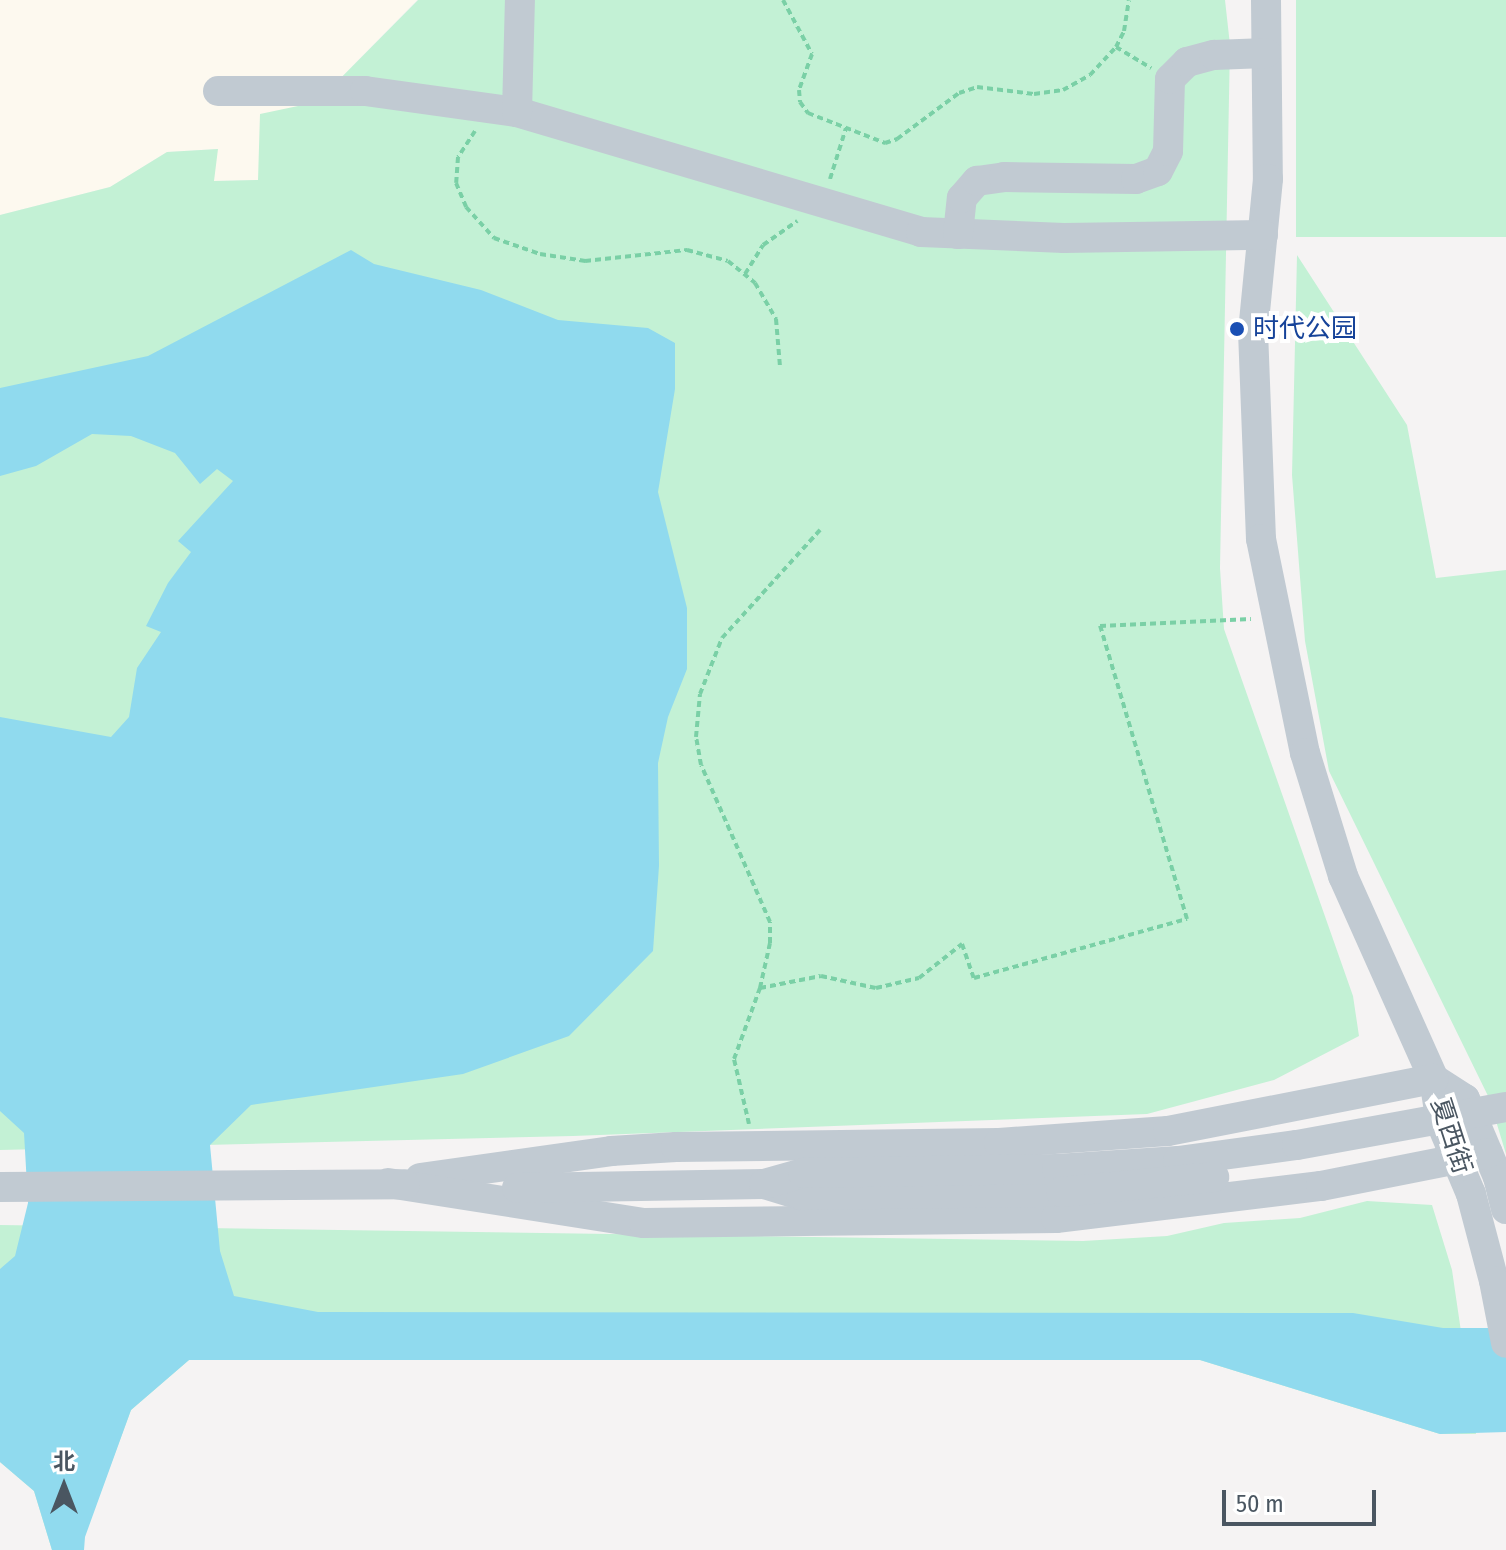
<!DOCTYPE html>
<meta charset="utf-8">
<style>
body{margin:0}
#map{position:relative;width:1506px;height:1550px;overflow:hidden;background:#f5f3f3;font-family:"Fira Sans Condensed","Noto Sans SC",sans-serif}
div>[style]{position:absolute}
.commercial>*{inset:0;background:#fdf9ef}
.green>*{inset:0;background:#c3f1d5;transform-origin:0 0}
.water>*{inset:0;background:#90daee}
.path>*{height:4px;margin-top:-2px;transform-origin:0;background:repeating-linear-gradient(90deg,#7ad0a6 0 6px,transparent 0 10px)}
.minor>*{height:30px;margin:-15px;padding:0 15px;transform-origin:15px;border-radius:15px;background:#c1cad2}
.minor-bridge>*{height:30px;margin:-15px;padding:0 15px;transform-origin:15px;border-radius:15px;background:#c1cad2}
.dots>*{width:22px;height:22px;translate:-50% -50%;box-sizing:border-box;border:4px solid #fff;border-radius:50%}
span{translate:-50% -50%;white-space:nowrap;text-align:center;line-height:1.15;-webkit-text-stroke:8px #fff;paint-order:stroke}
.transit-label{font-size:26px;color:#164399}
.left{translate:0 -50%;text-align:left}
.street-label{font-size:26px;color:#4a5661}
.north{position:absolute;left:24px;top:1446px;width:80px;height:80px;-webkit-text-stroke:6px #fff;paint-order:stroke;rotate:0deg;font-size:22px;font-weight:700;line-height:32px;text-align:center;color:#4a5661}
.north::after{content:'';display:block;margin:auto;width:28px;height:36px;background:#4a5661;clip-path:polygon(50% 0,100% 100%,50% 72%,0 100%)}
.scale{position:absolute;left:1222px;top:1490px;width:154px;height:36px;box-sizing:border-box;border:4px solid #4a5661;border-top:0;padding-left:10px;font-size:24px;line-height:28px;white-space:nowrap;color:#4a5661;-webkit-text-stroke:6px #fff;paint-order:stroke}
</style>
<div id="map">
<div class="commercial">
<div style="clip-path:polygon(0 0,417px 0,317px 102px,258px 180px,213px 181px,217px 149px,167px 152px,110px 187px,0 215px)"></div>
</div>
<div class="green">
<div style="clip-path:polygon(418px 0,1225px 0,1230px 45px,1220px 568px,1224px 629px,1353px 996px,1359px 1036px,1274px 1080px,1147px 1114px,573px 1136px,0 1150px,0 215px,110px 187px,167px 152px,218px 149px,214px 181px,258px 180px,260px 114px,317px 102px)"></div>
<div style="left:1296px;top:0;width:210px;height:237px"></div>
<div style="clip-path:polygon(1297px 255px,1407px 425px,1436px 578px,1506px 570px,1506px 1154px,1489px 1098px,1329px 771px,1305px 641px,1292px 475px)"></div>
<div style="clip-path:polygon(1367px 1201px,1432px 1205px,1452px 1270px,1476px 1434px,1440px 1434px,1200px 1360px,189px 1360px,131px 1410px,84px 1537px,52px 1550px,34px 1491px,0 1462px,0 1225px,1083px 1241px,1167px 1236px,1224px 1223px,1300px 1218px)"></div>
</div>
<div class="water">
<div style="clip-path:polygon(351px 250px,374px 264px,481px 290px,558px 320px,648px 328px,675px 343px,675px 389px,658px 492px,687px 608px,687px 669px,668px 717px,658px 763px,659px 866px,653px 951px,569px 1036px,463px 1074px,251px 1105px,210px 1145px,220px 1251px,234px 1296px,318px 1312px,1353px 1313px,1443px 1328px,1506px 1328px,1506px 1432px,1440px 1434px,1200px 1360px,189px 1360px,131px 1410px,85px 1537px,84px 1550px,52px 1550px,34px 1491px,0 1462px,0 1269px,15px 1256px,28px 1203px,24px 1133px,0 1111px,0 717px,111px 737px,129px 717px,137px 668px,161px 632px,146px 626px,168px 583px,191px 552px,178px 541px,233px 481px,217px 469px,200px 484px,175px 453px,131px 436px,92px 434px,36px 466px,0 476px,0 388px,148px 356px)"></div>
</div>
<div class="path">
<div style="left:783px;top:0;width:61px;rotate:61.8deg"></div>
<div style="left:812px;top:54px;width:38px;rotate:110deg"></div>
<div style="left:799px;top:90px;width:12px;rotate:85deg"></div>
<div style="left:800px;top:102px;width:14px;rotate:54deg"></div>
<div style="left:808px;top:113px;width:83px;rotate:21.3deg"></div>
<div style="left:885px;top:143px;width:13px;rotate:-18deg"></div>
<div style="left:897px;top:139px;width:77px;rotate:-36.6deg"></div>
<div style="left:959px;top:93px;width:19px;rotate:-18deg"></div>
<div style="left:977px;top:87px;width:57px;rotate:7deg"></div>
<div style="left:1034px;top:94px;width:29px;rotate:-8deg"></div>
<div style="left:1063px;top:90px;width:31px;rotate:-29deg"></div>
<div style="left:1090px;top:75px;width:38px;rotate:-47deg"></div>
<div style="left:1116px;top:47px;width:18px;rotate:-63deg"></div>
<div style="left:1124px;top:31px;width:31px;rotate:-81deg"></div>
<div style="left:1116px;top:47px;width:41px;rotate:31deg"></div>
<div style="left:475px;top:131px;width:31px;rotate:123deg"></div>
<div style="left:458px;top:157px;width:26px;rotate:94deg"></div>
<div style="left:456px;top:183px;width:26px;rotate:67deg"></div>
<div style="left:466px;top:207px;width:42px;rotate:47.9deg"></div>
<div style="left:494px;top:238px;width:49px;rotate:19.2deg"></div>
<div style="left:540px;top:254px;width:46px;rotate:8.8deg"></div>
<div style="left:585px;top:261px;width:103px;rotate:-6.2deg"></div>
<div style="left:687px;top:250px;width:42px;rotate:15deg"></div>
<div style="left:728px;top:261px;width:35px;rotate:39deg"></div>
<div style="left:755px;top:283px;width:42px;rotate:59.7deg"></div>
<div style="left:776px;top:319px;width:48px;rotate:85.2deg"></div>
<div style="left:830px;top:179px;width:53px;rotate:-72.6deg"></div>
<div style="left:745px;top:274px;width:34px;rotate:-58deg"></div>
<div style="left:763px;top:245px;width:42px;rotate:-35.2deg"></div>
<div style="left:760px;top:988px;width:62px;rotate:-11.1deg"></div>
<div style="left:821px;top:976px;width:56px;rotate:12.3deg"></div>
<div style="left:876px;top:988px;width:44px;rotate:-13.1deg"></div>
<div style="left:919px;top:978px;width:55px;rotate:-38.3deg"></div>
<div style="left:962px;top:944px;width:36px;rotate:71deg"></div>
<div style="left:974px;top:978px;width:221px;rotate:-15.5deg"></div>
<div style="left:1187px;top:919px;width:306px;rotate:-106.5deg"></div>
<div style="left:1100px;top:626px;width:151px;rotate:-2.7deg"></div>
<div style="left:749px;top:1124px;width:67px;rotate:-103deg"></div>
<div style="left:734px;top:1059px;width:76px;rotate:-69.9deg"></div>
<div style="left:760px;top:988px;width:46px;rotate:-77.5deg"></div>
<div style="left:770px;top:943px;width:21px;rotate:-90deg"></div>
<div style="left:770px;top:922px;width:171px;rotate:-113.7deg"></div>
<div style="left:701px;top:765px;width:28px;rotate:-100deg"></div>
<div style="left:696px;top:737px;width:43px;rotate:-84.7deg"></div>
<div style="left:700px;top:694px;width:60px;rotate:-68.6deg"></div>
<div style="left:722px;top:638px;width:146px;rotate:-47.8deg"></div>
</div>
<div class="minor">
<div style="left:1266px;top:0;width:179px;rotate:89.4deg"></div>
<div style="left:1268px;top:179px;width:153px;rotate:95.6deg"></div>
<div style="left:1253px;top:331px;width:208px;rotate:87.8deg"></div>
<div style="left:1261px;top:539px;width:218px;rotate:78.4deg"></div>
<div style="left:1305px;top:753px;width:129px;rotate:72.8deg"></div>
<div style="left:1343px;top:876px;width:222px;rotate:65.9deg"></div>
<div style="left:1434px;top:1079px;width:45px;rotate:81deg"></div>
<div style="left:1441px;top:1123px;width:77px;rotate:67.1deg"></div>
<div style="left:1471px;top:1194px;width:90px;rotate:75.2deg"></div>
<div style="left:1494px;top:1281px;width:63px;rotate:79deg"></div>
<div style="left:218px;top:91px;width:147px"></div>
<div style="left:365px;top:91px;width:153px;rotate:7.9deg"></div>
<div style="left:517px;top:112px;width:421px;rotate:16.5deg"></div>
<div style="left:921px;top:232px;width:143px;rotate:2.4deg"></div>
<div style="left:1064px;top:238px;width:199px;rotate:-0.9deg"></div>
<div style="left:517px;top:112px;width:112px;rotate:-88.5deg"></div>
<div style="left:958px;top:234px;width:36px;rotate:-84deg"></div>
<div style="left:962px;top:198px;width:23px;rotate:-49deg"></div>
<div style="left:977px;top:181px;width:27px;rotate:-8deg"></div>
<div style="left:1004px;top:177px;width:132px;rotate:0.9deg"></div>
<div style="left:1136px;top:179px;width:23px;rotate:-20deg"></div>
<div style="left:1158px;top:171px;width:22px;rotate:-63deg"></div>
<div style="left:1168px;top:151px;width:72px;rotate:-88.4deg"></div>
<div style="left:1170px;top:79px;width:24px;rotate:-45deg"></div>
<div style="left:1187px;top:62px;width:28px;rotate:-15deg"></div>
<div style="left:1214px;top:55px;width:52px;rotate:-2.2deg"></div>
<div style="left:1434px;top:1079px;width:37px;rotate:33deg"></div>
<div style="left:1465px;top:1099px;width:85px;rotate:67.1deg"></div>
<div style="left:1498px;top:1177px;width:33px;rotate:76deg"></div>
<div style="left:420px;top:1178px;width:193px;rotate:-8deg"></div>
<div style="left:611px;top:1151px;width:65px;rotate:-3.5deg"></div>
<div style="left:676px;top:1147px;width:323px;rotate:-0.7deg"></div>
<div style="left:999px;top:1143px;width:169px;rotate:-4.1deg"></div>
<div style="left:1168px;top:1131px;width:271px;rotate:-11.1deg"></div>
<div style="left:388px;top:1183px;width:259px;rotate:8.9deg"></div>
<div style="left:644px;top:1223px;width:412px;rotate:-0.7deg"></div>
<div style="left:1056px;top:1218px;width:267px;rotate:-6.9deg"></div>
<div style="left:1321px;top:1186px;width:170px;rotate:-11.2deg"></div>
<div style="left:764px;top:1184px;width:39px;rotate:17deg"></div>
<div style="left:801px;top:1195px;width:260px;rotate:-0.7deg"></div>
<div style="left:0;top:1187px;width:405px;rotate:-0.4deg"></div>
<div style="left:517px;top:1188px;width:247px;rotate:-0.9deg"></div>
<div style="left:764px;top:1184px;width:41px;rotate:-15.8deg"></div>
<div style="left:803px;top:1173px;width:254px;rotate:-0.9deg"></div>
</div>
<div class="minor-bridge">
<div style="left:1057px;top:1169px;width:121px;rotate:-3.8deg"></div>
<div style="left:1178px;top:1161px;width:120px;rotate:-7.7deg"></div>
<div style="left:1297px;top:1145px;width:212px;rotate:-10.3deg"></div>
<div style="left:1061px;top:1192px;width:154px;rotate:-5.6deg"></div>
</div>
<div class="dots">
<div style="left:1237px;top:329px;background:#1a4fb4"></div>
</div>
<div class="transit-label">
<span class="left" style="left:1253px;top:329px">时代公园</span>
</div>
<div class="street-label">
<span style="left:1451px;top:1136px;rotate:72deg">夏西街</span>
</div>
<div class="north">北</div>
<div class="scale">50 m</div>
</div>
